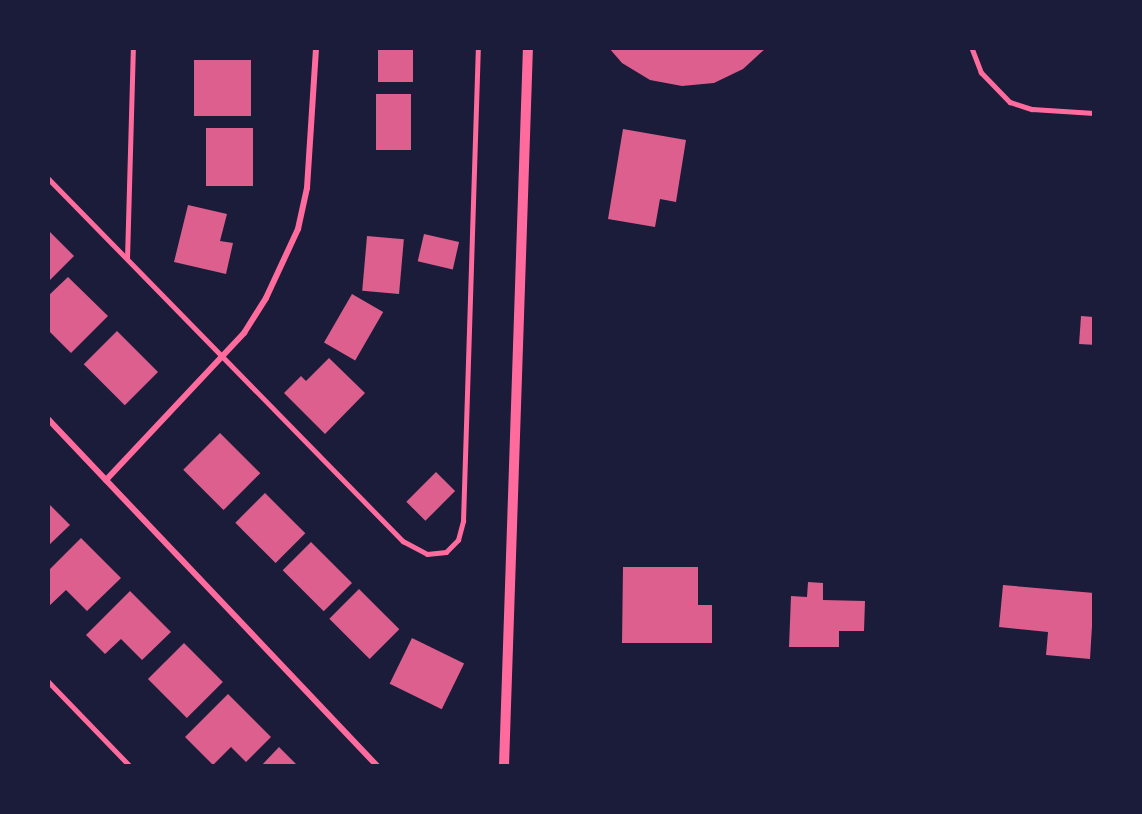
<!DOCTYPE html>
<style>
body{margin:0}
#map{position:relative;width:1142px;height:814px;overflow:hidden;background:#1b1b3a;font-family:Commissioner,sans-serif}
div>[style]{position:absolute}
.building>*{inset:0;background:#dd5f8e;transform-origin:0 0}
.service>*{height:4.5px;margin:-2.25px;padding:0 2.25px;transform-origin:2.25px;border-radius:2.25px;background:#ff6b9d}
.minor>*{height:6px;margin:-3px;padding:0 3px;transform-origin:3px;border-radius:3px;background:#ff6b9d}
.tertiary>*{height:10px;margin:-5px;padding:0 5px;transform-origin:5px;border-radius:5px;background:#ff6b9d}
span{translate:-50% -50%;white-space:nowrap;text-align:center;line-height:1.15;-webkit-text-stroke:4.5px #1b1b3a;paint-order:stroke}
.frame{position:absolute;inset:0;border:50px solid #1b1b3a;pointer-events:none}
</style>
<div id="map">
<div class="building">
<div style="left:378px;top:48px;width:35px;height:34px"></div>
<div style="clip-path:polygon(609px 48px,766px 48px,743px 69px,714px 83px,682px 86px,650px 80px,622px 63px)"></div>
<div style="left:194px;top:60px;width:57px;height:56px"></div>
<div style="left:376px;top:94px;width:35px;height:56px"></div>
<div style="left:206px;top:128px;width:47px;height:58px"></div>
<div style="clip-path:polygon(623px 129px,686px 140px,676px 202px,660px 199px,655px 227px,608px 219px)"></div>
<div style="clip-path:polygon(188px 205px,227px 214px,220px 241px,233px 243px,226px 274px,174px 262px)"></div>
<div style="clip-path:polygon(48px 230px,74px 256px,48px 282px)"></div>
<div style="left:424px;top:234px;width:36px;height:28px;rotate:13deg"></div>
<div style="left:367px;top:236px;width:37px;height:55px;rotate:5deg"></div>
<div style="clip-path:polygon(68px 277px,108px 316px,71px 353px,48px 330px,48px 296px)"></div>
<div style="left:352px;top:294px;width:36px;height:56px;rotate:30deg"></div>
<div style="left:1081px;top:316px;width:13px;height:28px;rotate:4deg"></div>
<div style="left:117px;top:331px;width:58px;height:47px;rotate:45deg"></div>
<div style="clip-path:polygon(329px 358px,365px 393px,325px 434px,284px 393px,301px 376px,306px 381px)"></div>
<div style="left:220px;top:433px;width:57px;height:52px;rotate:45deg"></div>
<div style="left:436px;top:472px;width:27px;height:42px;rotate:45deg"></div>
<div style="left:265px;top:493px;width:57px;height:42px;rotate:45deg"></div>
<div style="clip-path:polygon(48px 503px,70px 525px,48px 546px)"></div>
<div style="clip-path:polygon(81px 538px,121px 578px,87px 611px,66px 590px,48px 607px,48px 571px)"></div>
<div style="left:311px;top:542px;width:58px;height:40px;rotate:45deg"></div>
<div style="clip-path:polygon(623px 567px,698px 567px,698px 605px,712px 605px,712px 643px,622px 643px)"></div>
<div style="clip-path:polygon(808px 582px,823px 583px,823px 600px,865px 601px,864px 631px,839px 631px,839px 647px,789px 647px,791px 596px,807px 597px)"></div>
<div style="clip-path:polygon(1003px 585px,1094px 593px,1090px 659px,1046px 655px,1048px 632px,999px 627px)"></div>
<div style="left:359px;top:589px;width:57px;height:42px;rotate:45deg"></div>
<div style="clip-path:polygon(130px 591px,171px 632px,142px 660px,121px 639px,105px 654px,86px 635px)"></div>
<div style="left:412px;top:638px;width:58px;height:51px;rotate:26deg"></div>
<div style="left:184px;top:643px;width:55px;height:51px;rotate:45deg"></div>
<div style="clip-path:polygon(228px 694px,271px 737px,246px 762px,231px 747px,213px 765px,185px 737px)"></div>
<div style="clip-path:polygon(279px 747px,298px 766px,261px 766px)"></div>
</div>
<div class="service">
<div style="left:972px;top:48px;width:26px;rotate:69deg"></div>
<div style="left:981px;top:72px;width:42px;rotate:46deg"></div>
<div style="left:1010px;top:102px;width:23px;rotate:18deg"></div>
<div style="left:1032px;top:109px;width:62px;rotate:3.7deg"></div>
<div style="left:48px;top:178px;width:508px;rotate:45.64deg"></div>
<div style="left:403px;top:541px;width:27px;rotate:28deg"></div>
<div style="left:427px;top:554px;width:19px;rotate:-6deg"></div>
<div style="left:446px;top:552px;width:17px;rotate:-45deg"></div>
<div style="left:458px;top:540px;width:20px;rotate:-75deg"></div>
<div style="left:463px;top:521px;width:473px;rotate:-88.2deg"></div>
<div style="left:127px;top:259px;width:211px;rotate:-88.4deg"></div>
<div style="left:48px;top:681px;width:118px;rotate:46deg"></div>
</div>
<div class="minor">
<div style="left:48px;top:419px;width:478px;rotate:46.5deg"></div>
<div style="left:106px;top:480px;width:202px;rotate:-46.8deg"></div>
<div style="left:244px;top:333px;width:41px;rotate:-57.8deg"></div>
<div style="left:266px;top:298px;width:76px;rotate:-65.1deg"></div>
<div style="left:298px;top:229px;width:42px;rotate:-77.6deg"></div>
<div style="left:307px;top:188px;width:140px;rotate:-86.3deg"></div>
</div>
<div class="tertiary">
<div style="left:504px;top:766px;width:718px;rotate:-88.09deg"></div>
</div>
<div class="frame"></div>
</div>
